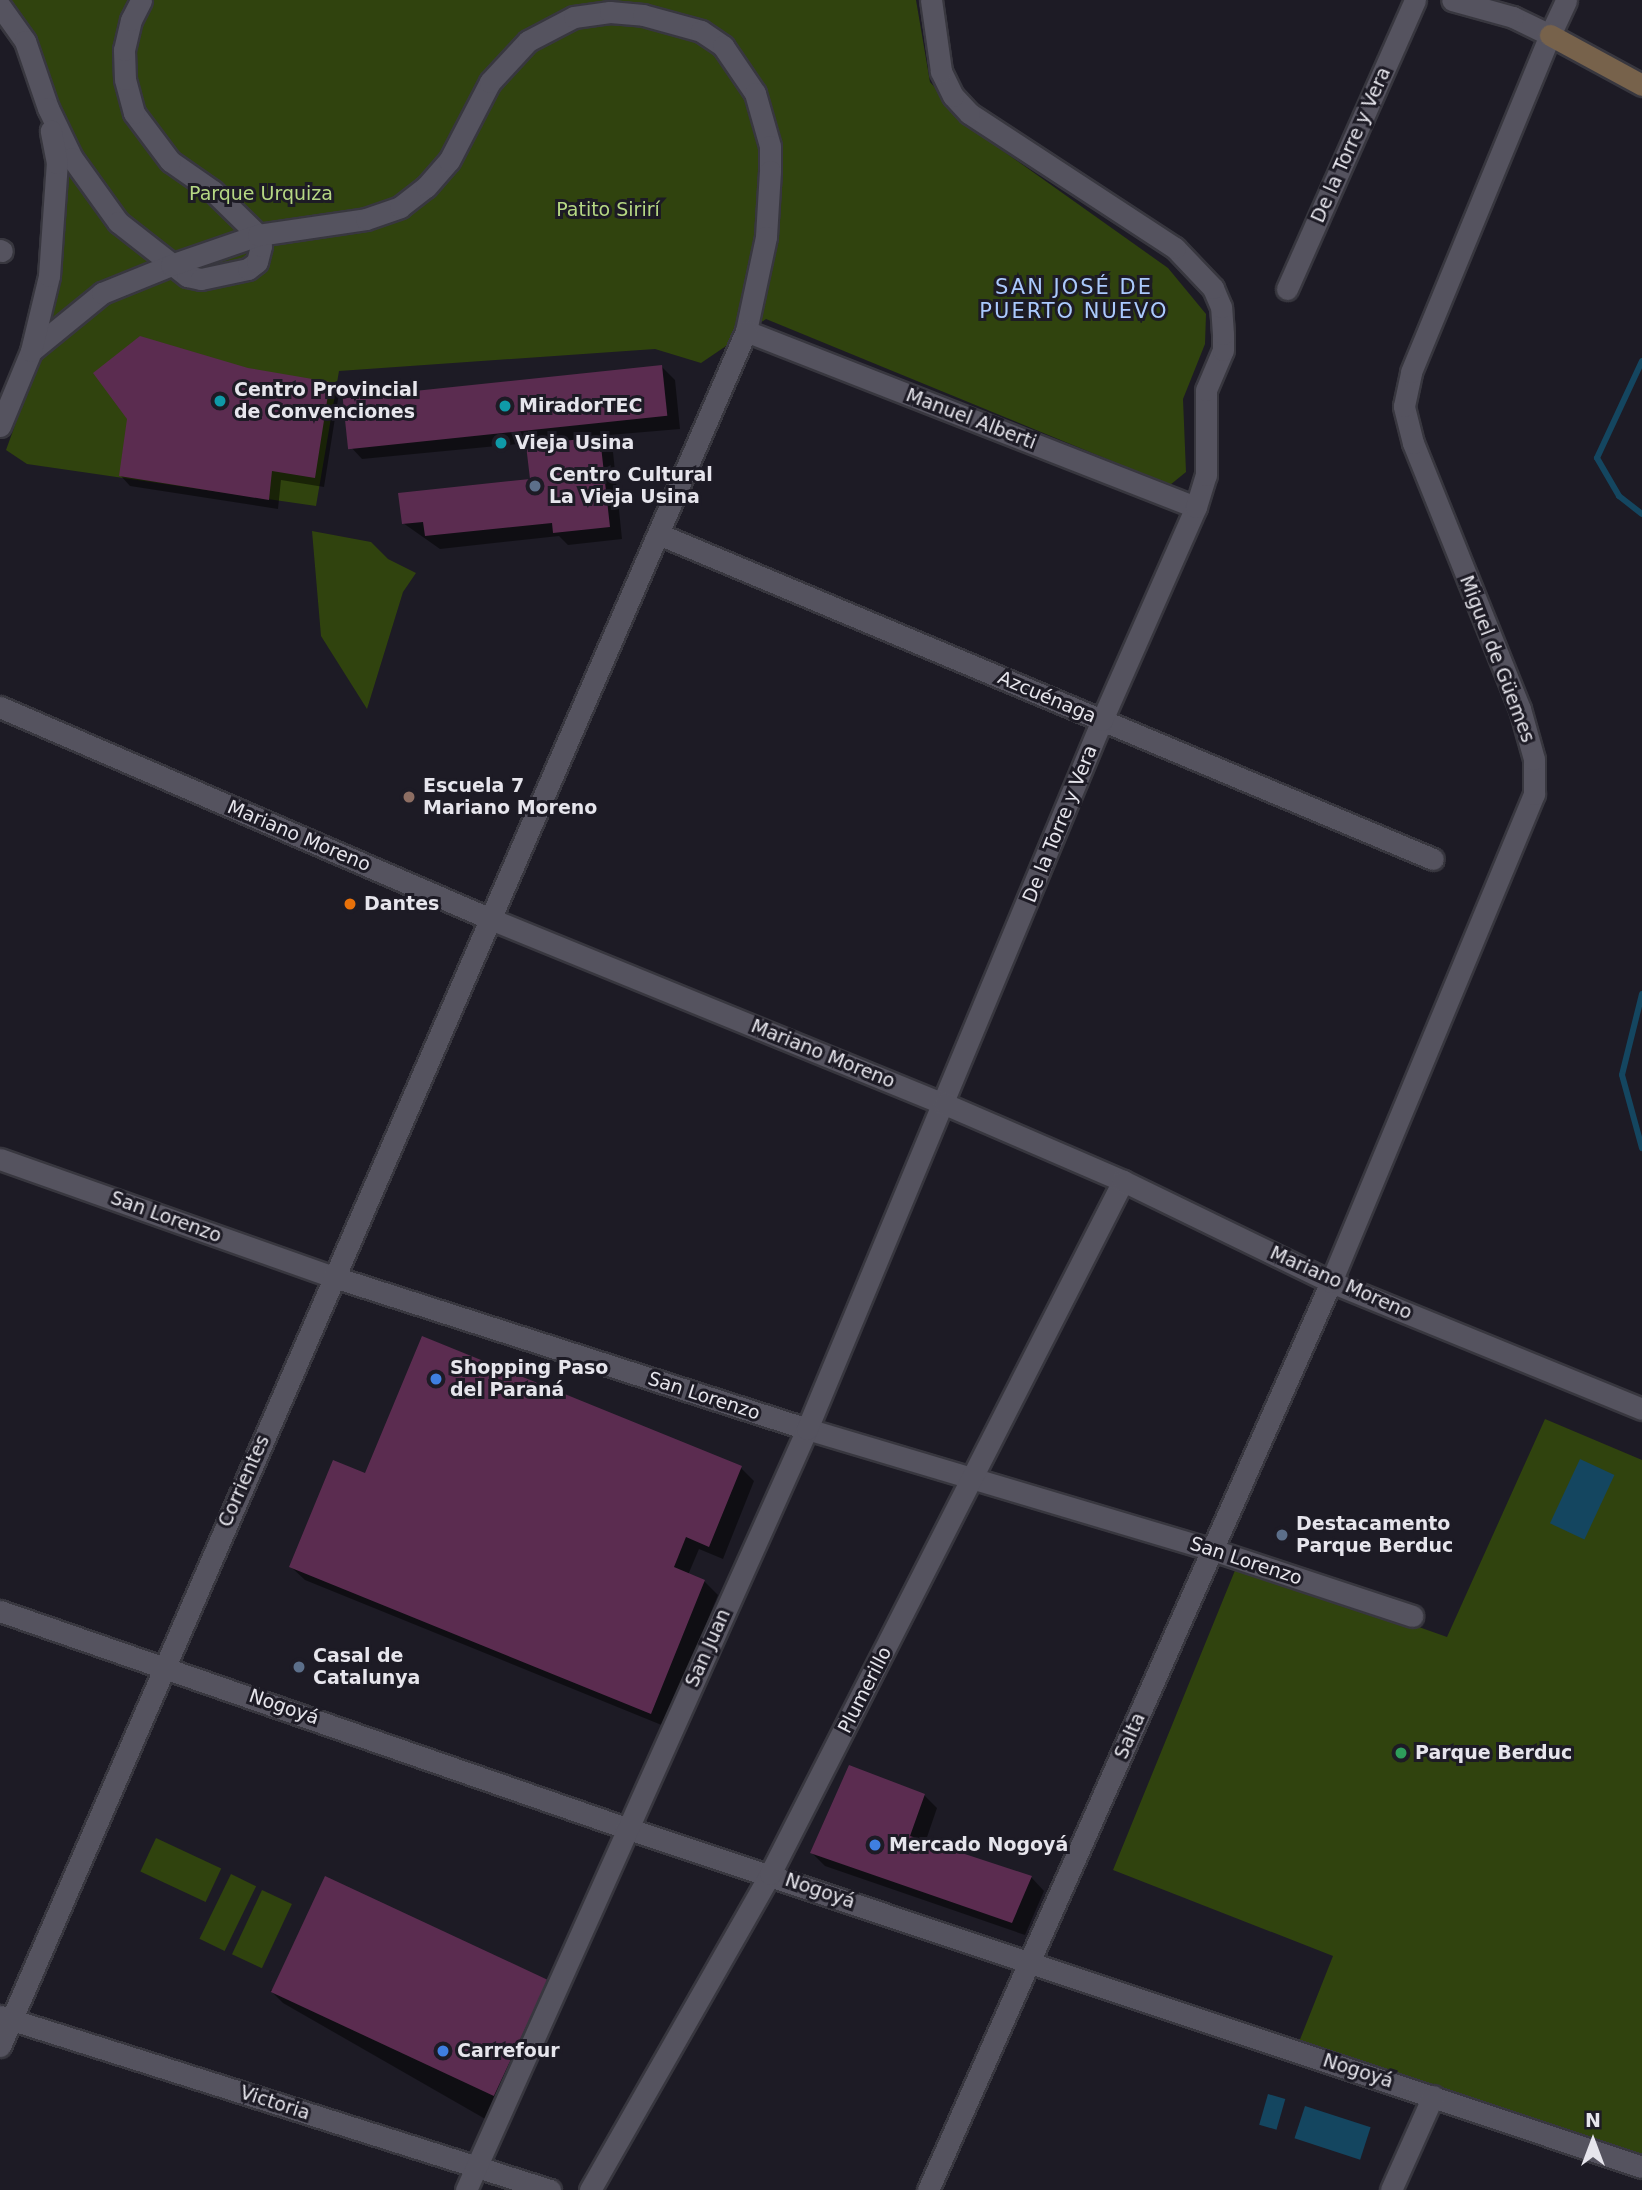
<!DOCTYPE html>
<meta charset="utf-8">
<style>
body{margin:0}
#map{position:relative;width:1642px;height:2190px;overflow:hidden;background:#1d1b25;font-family:"DejaVu Sans",sans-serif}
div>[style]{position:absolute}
.green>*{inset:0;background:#30430e;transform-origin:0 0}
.water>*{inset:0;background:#144660;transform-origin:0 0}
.shadow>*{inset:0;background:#0007}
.stream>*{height:6px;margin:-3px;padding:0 3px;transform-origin:3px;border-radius:3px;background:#144660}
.building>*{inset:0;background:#5b2c50;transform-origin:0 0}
.roads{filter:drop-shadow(2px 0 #38373f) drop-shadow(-2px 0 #38373f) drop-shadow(0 2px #38373f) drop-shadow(0 -2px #38373f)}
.minor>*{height:21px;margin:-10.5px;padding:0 10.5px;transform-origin:10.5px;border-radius:10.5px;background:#55535f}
.tertiary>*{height:21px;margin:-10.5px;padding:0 10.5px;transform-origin:10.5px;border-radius:10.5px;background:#55535f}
.secondary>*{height:21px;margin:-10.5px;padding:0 10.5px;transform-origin:10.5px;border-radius:10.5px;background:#77624b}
.dots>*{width:19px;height:19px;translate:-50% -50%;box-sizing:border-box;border:4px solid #1d1b25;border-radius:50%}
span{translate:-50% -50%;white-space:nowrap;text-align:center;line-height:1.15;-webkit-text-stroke:6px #1d1b25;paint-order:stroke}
.street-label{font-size:19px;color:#e6e5ec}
.park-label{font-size:19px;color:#b6d884}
.poi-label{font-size:19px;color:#e6e5ec;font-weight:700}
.left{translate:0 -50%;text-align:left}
.neighbourhood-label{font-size:21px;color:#abcafd;letter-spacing:2px}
.north{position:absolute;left:1558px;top:2106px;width:70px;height:70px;-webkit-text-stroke:5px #1d1b25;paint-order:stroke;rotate:0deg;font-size:19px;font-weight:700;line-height:28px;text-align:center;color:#e6e5ec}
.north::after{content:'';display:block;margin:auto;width:24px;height:32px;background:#e6e5ec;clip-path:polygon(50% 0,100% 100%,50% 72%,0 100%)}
</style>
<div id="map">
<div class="green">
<div style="clip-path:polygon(8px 0,916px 0,930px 82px,975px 131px,1168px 268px,1206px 314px,1205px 344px,1183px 399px,1186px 472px,1170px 485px,766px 319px,701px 363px,655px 349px,339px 371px,316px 506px,27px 464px,6px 450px,31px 381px,59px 277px,66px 219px,65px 124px,37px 39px)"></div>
<div style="clip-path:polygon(312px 531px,371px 542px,388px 559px,416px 573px,403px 592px,367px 709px,321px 636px)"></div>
<div style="clip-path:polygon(1545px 1419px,1642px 1460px,1642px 2158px,1299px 2042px,1333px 1956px,1113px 1870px,1238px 1563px,1447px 1637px)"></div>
<div style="left:156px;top:1838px;width:72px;height:37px;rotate:25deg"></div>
<div style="left:231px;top:1874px;width:28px;height:72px;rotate:26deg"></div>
<div style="left:262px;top:1890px;width:33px;height:71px;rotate:25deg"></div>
</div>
<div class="water">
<div style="left:1580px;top:1459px;width:38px;height:71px;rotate:25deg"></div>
<div style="left:1268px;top:2094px;width:18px;height:32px;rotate:16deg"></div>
<div style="left:1305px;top:2106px;width:69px;height:34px;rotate:18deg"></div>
</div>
<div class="shadow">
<div style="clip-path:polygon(662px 367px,675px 380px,680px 429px,597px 436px,613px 452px,622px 539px,568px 545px,559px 536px,440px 549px,403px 523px,532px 480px,538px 442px,362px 459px,349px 445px)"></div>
<div style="clip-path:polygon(247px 369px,330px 383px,339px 393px,324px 487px,281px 480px,278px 509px,130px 486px,121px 476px)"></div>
<div style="clip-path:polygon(422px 1339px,741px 1468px,754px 1481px,723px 1559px,699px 1549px,688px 1575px,704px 1581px,718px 1595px,664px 1726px,305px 1580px,291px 1567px,366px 1475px)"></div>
<div style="clip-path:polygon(924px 1795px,937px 1808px,925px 1843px,1031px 1877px,1044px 1891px,1025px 1935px,825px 1866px,812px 1853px)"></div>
<div style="clip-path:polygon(547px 1982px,560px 1995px,494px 2124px,283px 2003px,270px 1990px)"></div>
</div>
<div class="stream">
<div style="left:1642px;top:361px;width:107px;rotate:114.9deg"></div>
<div style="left:1597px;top:458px;width:44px;rotate:59.9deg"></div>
<div style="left:1619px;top:496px;width:29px;rotate:38deg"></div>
<div style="left:1642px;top:994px;width:83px;rotate:103.9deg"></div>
<div style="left:1622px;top:1075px;width:76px;rotate:74.7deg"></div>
</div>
<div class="building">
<div style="clip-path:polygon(140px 336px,248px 368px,330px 382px,315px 478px,272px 471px,269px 500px,119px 476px,127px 419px,93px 373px)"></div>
<div style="left:662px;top:365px;width:51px;height:321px;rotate:84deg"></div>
<div style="clip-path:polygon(600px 437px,610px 527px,553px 533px,552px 523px,425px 536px,423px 522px,402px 524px,398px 493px,530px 479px,526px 445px)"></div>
<div style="clip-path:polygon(422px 1336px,742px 1466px,709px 1547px,686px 1537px,674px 1567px,705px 1580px,651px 1714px,289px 1567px,333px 1460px,365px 1473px)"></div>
<div style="clip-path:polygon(849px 1765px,925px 1794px,910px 1836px,1032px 1876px,1012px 1923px,810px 1853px)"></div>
<div style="left:325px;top:1876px;width:246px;height:128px;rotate:25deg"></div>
</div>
<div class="roads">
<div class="minor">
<div style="left:0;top:6px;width:43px;rotate:54.5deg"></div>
<div style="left:25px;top:41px;width:71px;rotate:71.1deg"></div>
<div style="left:48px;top:108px;width:55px;rotate:64.4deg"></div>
<div style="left:72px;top:158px;width:79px;rotate:54.3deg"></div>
<div style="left:118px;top:222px;width:88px;rotate:38deg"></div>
<div style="left:187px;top:276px;width:14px;rotate:12deg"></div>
<div style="left:201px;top:279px;width:48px;rotate:-12deg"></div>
<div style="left:248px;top:269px;width:11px;rotate:-38deg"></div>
<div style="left:257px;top:262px;width:16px;rotate:-76deg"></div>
<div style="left:261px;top:246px;width:11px;rotate:-105deg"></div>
<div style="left:258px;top:235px;width:63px;rotate:-135.6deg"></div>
<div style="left:213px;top:191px;width:52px;rotate:-145.1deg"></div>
<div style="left:170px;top:161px;width:60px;rotate:-126.9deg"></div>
<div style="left:134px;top:113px;width:35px;rotate:-105deg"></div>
<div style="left:125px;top:79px;width:29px;rotate:-92deg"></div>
<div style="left:124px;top:50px;width:31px;rotate:-77deg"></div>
<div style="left:131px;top:20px;width:22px;rotate:-63deg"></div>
<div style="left:1550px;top:35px;width:38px;rotate:-65deg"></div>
<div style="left:0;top:250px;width:2px;rotate:27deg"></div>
<div style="left:1287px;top:289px;width:316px;rotate:-66.1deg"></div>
<div style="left:31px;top:351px;width:92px;rotate:-39.2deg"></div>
<div style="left:102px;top:293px;width:74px;rotate:-22.1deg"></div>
<div style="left:171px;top:265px;width:92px;rotate:-19deg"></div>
<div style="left:258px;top:235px;width:109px;rotate:-8.4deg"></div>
<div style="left:366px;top:219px;width:36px;rotate:-19deg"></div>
<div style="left:400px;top:207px;width:33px;rotate:-38deg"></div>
<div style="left:426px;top:187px;width:35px;rotate:-49deg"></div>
<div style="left:449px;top:161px;width:89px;rotate:-62.6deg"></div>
<div style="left:490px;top:82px;width:56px;rotate:-47.2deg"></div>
<div style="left:528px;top:41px;width:52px;rotate:-27.6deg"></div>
<div style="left:574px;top:17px;width:36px;rotate:-8deg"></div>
<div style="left:610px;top:12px;width:33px;rotate:5deg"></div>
<div style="left:643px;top:15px;width:60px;rotate:15.4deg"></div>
<div style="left:701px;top:31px;width:27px;rotate:34deg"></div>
<div style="left:723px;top:46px;width:57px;rotate:55.8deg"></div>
<div style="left:755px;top:93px;width:55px;rotate:74.2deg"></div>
<div style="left:770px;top:146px;width:25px;rotate:90deg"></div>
<div style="left:770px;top:171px;width:66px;rotate:93.5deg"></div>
<div style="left:766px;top:237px;width:96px;rotate:102deg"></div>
<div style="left:746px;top:331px;width:483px;rotate:21.4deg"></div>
<div style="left:0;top:426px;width:81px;rotate:-67.5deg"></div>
<div style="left:31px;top:351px;width:77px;rotate:-76.5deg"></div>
<div style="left:49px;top:276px;width:113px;rotate:-86deg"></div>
<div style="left:57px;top:163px;width:33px;rotate:-101deg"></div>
<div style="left:661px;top:535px;width:837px;rotate:22.77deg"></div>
<div style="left:0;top:707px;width:537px;rotate:23.37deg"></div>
<div style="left:0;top:1159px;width:354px;rotate:19.5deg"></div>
<div style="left:334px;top:1277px;width:497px;rotate:17.8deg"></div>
<div style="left:807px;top:1429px;width:424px;rotate:16.6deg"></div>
<div style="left:1213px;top:1550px;width:210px;rotate:18.3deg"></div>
<div style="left:0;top:1611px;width:663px;rotate:19.12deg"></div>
<div style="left:626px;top:1828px;width:1071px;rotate:18.45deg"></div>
<div style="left:0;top:2016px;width:577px;rotate:17.56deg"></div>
<div style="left:466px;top:2190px;width:834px;rotate:-65.86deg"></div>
<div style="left:807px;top:1429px;width:768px;rotate:-67.41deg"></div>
<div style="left:1102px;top:720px;width:233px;rotate:-66.2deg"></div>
<div style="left:1196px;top:507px;width:34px;rotate:-73deg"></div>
<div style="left:1206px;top:475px;width:85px;rotate:-90deg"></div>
<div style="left:1206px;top:390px;width:43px;rotate:-67deg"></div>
<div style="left:1223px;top:350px;width:16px;rotate:-90deg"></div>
<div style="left:1223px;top:334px;width:27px;rotate:-94deg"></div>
<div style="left:1221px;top:307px;width:21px;rotate:-113deg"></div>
<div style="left:1213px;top:288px;width:55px;rotate:-133.5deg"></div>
<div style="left:1175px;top:248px;width:246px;rotate:-146.8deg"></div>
<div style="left:969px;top:113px;width:23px;rotate:-133deg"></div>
<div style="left:953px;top:96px;width:28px;rotate:-116deg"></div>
<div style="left:941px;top:71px;width:72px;rotate:-98deg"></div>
<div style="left:590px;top:2190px;width:364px;rotate:-60.3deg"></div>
<div style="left:770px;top:1874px;width:778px;rotate:-63.01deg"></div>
<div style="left:1391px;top:2190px;width:103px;rotate:-65.9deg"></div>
</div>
<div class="tertiary">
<div style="left:493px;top:920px;width:488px;rotate:22.2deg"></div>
<div style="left:945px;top:1104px;width:194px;rotate:23.4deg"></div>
<div style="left:1123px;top:1181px;width:231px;rotate:25.9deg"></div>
<div style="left:1331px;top:1282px;width:336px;rotate:22.2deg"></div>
<div style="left:0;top:2046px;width:1870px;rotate:-66.49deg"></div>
<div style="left:928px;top:2190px;width:993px;rotate:-66.07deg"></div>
<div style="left:1331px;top:1282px;width:529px;rotate:-67.41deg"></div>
<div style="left:1534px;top:794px;width:35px;rotate:-90deg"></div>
<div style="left:1534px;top:759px;width:52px;rotate:-105.6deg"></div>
<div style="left:1520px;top:709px;width:287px;rotate:-111.9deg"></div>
<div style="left:1413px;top:443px;width:38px;rotate:-104deg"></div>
<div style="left:1404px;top:406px;width:35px;rotate:-78deg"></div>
<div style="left:1411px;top:372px;width:365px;rotate:-67.6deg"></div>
<div style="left:1550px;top:35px;width:41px;rotate:-154.1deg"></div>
<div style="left:1513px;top:17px;width:63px;rotate:-164.4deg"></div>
</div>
<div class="secondary">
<div style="left:1550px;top:35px;width:105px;rotate:28.5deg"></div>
</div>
</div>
<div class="dots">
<div style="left:220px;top:401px;background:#0f9aa8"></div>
<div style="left:505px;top:406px;background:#0f9aa8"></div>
<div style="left:501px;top:443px;background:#0f9aa8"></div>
<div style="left:535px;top:486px;background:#5c6f8a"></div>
<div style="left:409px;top:797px;background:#8d6e63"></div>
<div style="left:350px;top:904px;background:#e8710a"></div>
<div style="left:436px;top:1379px;background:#3f7fe0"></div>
<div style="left:1282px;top:1535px;background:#5c6f8a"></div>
<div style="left:299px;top:1667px;background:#5c6f8a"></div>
<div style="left:1401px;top:1753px;background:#2e9e5b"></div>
<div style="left:875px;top:1845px;background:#3f7fe0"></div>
<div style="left:443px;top:2051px;background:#3f7fe0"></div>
</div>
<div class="street-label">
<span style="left:1351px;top:145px;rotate:-66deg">De la Torre y Vera</span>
<span style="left:971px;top:419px;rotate:21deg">Manuel Alberti</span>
<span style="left:1497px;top:659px;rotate:69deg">Miguel de Güemes</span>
<span style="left:1047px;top:697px;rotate:23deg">Azcuénaga</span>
<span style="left:1060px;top:824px;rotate:-68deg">De la Torre y Vera</span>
<span style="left:299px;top:836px;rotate:23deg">Mariano Moreno</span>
<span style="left:823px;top:1054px;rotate:22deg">Mariano Moreno</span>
<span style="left:166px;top:1217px;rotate:20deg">San Lorenzo</span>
<span style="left:1341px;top:1283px;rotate:24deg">Mariano Moreno</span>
<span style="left:704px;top:1396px;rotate:18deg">San Lorenzo</span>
<span style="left:244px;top:1481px;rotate:-66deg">Corrientes</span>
<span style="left:1246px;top:1561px;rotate:18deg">San Lorenzo</span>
<span style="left:708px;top:1648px;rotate:-66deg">San Juan</span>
<span style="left:865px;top:1690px;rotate:-63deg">Plumerillo</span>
<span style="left:284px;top:1707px;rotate:19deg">Nogoyá</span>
<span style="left:1130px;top:1736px;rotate:-66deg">Salta</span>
<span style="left:820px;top:1891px;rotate:19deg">Nogoyá</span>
<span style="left:1358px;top:2071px;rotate:18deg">Nogoyá</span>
<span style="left:275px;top:2103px;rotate:18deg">Victoria</span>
</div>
<div class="park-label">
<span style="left:261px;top:194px">Parque Urquiza</span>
<span style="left:608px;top:210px">Patito Sirirí</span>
</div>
<div class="poi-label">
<span class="left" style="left:234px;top:401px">Centro Provincial<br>de Convenciones</span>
<span class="left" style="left:519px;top:406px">MiradorTEC</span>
<span class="left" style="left:515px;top:443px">Vieja Usina</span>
<span class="left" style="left:549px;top:486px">Centro Cultural<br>La Vieja Usina</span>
<span class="left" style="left:423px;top:797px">Escuela 7<br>Mariano Moreno</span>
<span class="left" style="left:364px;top:904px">Dantes</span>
<span class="left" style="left:450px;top:1379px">Shopping Paso<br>del Paraná</span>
<span class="left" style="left:1296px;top:1535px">Destacamento<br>Parque Berduc</span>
<span class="left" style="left:313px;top:1667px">Casal de<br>Catalunya</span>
<span class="left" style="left:1415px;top:1753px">Parque Berduc</span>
<span class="left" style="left:889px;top:1845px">Mercado Nogoyá</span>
<span class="left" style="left:457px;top:2051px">Carrefour</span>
</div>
<div class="neighbourhood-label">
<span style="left:1074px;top:299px">SAN JOSÉ DE<br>PUERTO NUEVO</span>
</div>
<div class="north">N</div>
</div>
